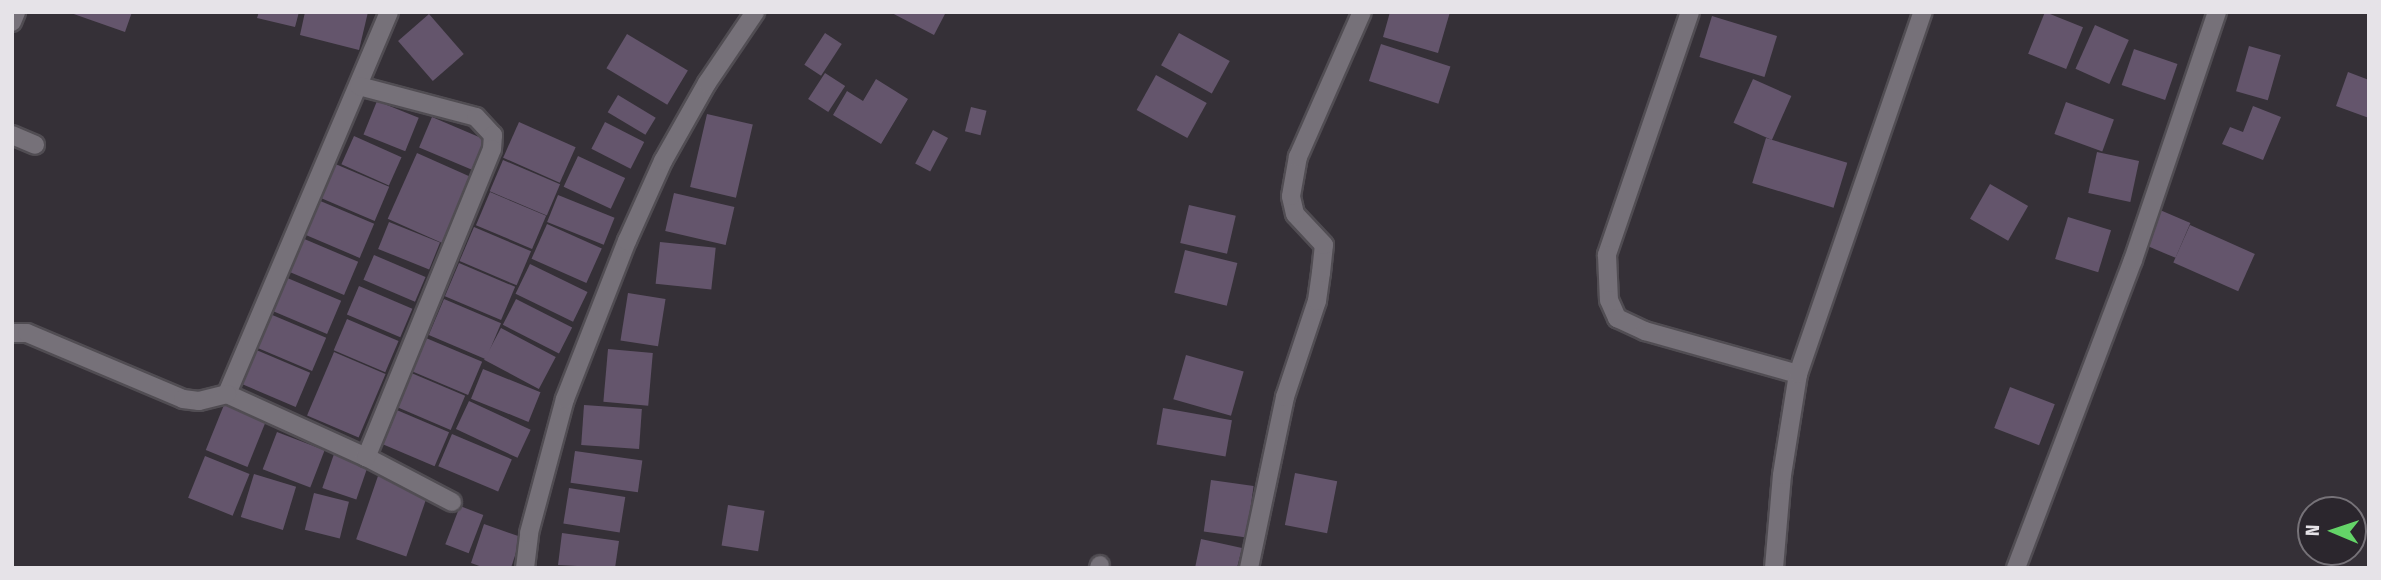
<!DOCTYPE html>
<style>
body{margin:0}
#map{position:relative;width:2381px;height:580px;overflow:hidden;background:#353037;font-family:"Fira Sans Condensed",sans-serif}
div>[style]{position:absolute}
.building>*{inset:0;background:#64556c;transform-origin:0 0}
.roads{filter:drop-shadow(2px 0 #514d53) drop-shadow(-2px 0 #514d53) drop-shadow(0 2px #514d53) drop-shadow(0 -2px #514d53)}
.street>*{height:18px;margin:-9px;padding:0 9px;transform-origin:9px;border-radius:9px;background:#767179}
span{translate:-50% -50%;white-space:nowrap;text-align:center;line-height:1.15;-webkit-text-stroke:6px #2b262d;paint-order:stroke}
.frame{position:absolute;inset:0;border:14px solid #e6e3e8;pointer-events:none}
.north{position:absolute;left:2297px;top:496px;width:70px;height:70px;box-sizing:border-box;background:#2b262d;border:2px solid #767278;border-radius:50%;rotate:272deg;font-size:19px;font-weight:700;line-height:28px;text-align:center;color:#e6e3e8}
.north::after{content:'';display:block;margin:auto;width:24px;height:32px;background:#64d468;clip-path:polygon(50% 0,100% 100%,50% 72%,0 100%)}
</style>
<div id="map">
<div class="building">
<div style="clip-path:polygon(68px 12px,132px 12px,125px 32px)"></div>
<div style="clip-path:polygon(259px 12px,299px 12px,295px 27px,257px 18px)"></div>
<div style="clip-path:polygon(305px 12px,368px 12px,359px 50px,300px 35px)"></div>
<div style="clip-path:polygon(890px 12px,946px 12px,934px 35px)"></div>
<div style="clip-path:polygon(1390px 12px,1450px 12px,1438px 53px,1383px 37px)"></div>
<div style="left:2045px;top:12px;width:41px;height:45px;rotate:22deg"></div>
<div style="left:429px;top:14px;width:53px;height:41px;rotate:49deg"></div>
<div style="left:1712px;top:16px;width:68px;height:43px;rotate:17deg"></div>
<div style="left:2095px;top:25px;width:37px;height:48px;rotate:24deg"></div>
<div style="left:825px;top:33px;width:20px;height:38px;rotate:33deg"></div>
<div style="left:1179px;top:33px;width:58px;height:37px;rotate:29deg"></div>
<div style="left:627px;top:34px;width:71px;height:40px;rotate:31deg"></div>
<div style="left:1381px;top:44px;width:73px;height:39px;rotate:18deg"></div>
<div style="left:2249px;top:46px;width:33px;height:47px;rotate:16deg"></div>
<div style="left:2134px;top:49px;width:46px;height:38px;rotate:19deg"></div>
<div style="clip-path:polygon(2348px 72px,2369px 80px,2369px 118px,2336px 106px)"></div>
<div style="left:825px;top:73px;width:24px;height:31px;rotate:33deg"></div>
<div style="left:1156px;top:75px;width:58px;height:40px;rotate:29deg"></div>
<div style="clip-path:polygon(876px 79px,908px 99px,881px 144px,833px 115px,847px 91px,863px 101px)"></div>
<div style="left:1753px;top:79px;width:42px;height:48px;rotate:24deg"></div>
<div style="left:618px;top:95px;width:44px;height:20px;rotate:31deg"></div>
<div style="left:377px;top:101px;width:45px;height:36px;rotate:22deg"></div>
<div style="left:2066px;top:102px;width:51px;height:34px;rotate:20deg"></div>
<div style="clip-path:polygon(2253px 106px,2281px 117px,2263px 160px,2222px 144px,2230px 127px,2243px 132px)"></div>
<div style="left:971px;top:107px;width:16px;height:25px;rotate:14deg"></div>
<div style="left:707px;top:114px;width:47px;height:75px;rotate:13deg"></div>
<div style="left:432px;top:117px;width:60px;height:33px;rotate:23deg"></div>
<div style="left:519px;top:122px;width:62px;height:39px;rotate:24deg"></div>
<div style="left:605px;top:122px;width:44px;height:30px;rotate:27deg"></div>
<div style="left:933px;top:130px;width:17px;height:38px;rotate:28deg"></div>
<div style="left:354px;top:136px;width:52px;height:31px;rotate:24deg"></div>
<div style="left:1766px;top:138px;width:85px;height:47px;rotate:17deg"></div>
<div style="left:2097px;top:152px;width:43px;height:42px;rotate:12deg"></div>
<div style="left:417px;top:153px;width:59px;height:72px;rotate:24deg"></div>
<div style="left:578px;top:156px;width:52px;height:34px;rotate:25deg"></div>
<div style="left:503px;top:160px;width:62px;height:34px;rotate:23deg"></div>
<div style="left:333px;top:163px;width:61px;height:37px;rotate:23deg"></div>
<div style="left:1990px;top:184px;width:44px;height:40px;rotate:30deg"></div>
<div style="left:490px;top:192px;width:61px;height:36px;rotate:23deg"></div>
<div style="left:674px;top:193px;width:62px;height:39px;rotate:13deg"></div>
<div style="left:558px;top:195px;width:61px;height:29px;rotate:22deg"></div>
<div style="left:318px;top:200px;width:61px;height:37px;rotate:23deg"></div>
<div style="left:1189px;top:205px;width:48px;height:39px;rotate:13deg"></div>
<div style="left:2160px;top:210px;width:33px;height:38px;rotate:23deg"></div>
<div style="left:2068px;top:217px;width:45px;height:44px;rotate:17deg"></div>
<div style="left:389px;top:222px;width:55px;height:29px;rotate:22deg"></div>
<div style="left:547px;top:224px;width:60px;height:38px;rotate:24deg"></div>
<div style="left:2190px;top:225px;width:71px;height:41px;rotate:24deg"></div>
<div style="left:474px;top:227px;width:62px;height:37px;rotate:23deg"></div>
<div style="left:302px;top:238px;width:61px;height:36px;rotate:23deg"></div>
<div style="left:660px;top:242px;width:56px;height:42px;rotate:6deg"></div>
<div style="left:1185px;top:250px;width:54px;height:44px;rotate:14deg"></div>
<div style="left:374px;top:255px;width:56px;height:27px;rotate:23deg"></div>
<div style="left:459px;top:263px;width:61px;height:36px;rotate:23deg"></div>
<div style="left:530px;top:264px;width:64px;height:33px;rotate:26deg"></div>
<div style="left:285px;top:277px;width:61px;height:36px;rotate:23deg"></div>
<div style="left:359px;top:286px;width:58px;height:31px;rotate:23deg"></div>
<div style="left:628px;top:293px;width:38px;height:48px;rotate:9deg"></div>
<div style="left:444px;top:299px;width:62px;height:39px;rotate:23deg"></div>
<div style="left:516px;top:299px;width:63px;height:29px;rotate:27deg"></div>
<div style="left:270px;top:314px;width:61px;height:36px;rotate:23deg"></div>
<div style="left:347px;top:319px;width:56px;height:34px;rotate:23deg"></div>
<div style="left:501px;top:328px;width:62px;height:36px;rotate:28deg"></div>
<div style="left:426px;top:338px;width:61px;height:36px;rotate:23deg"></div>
<div style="left:254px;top:349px;width:61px;height:37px;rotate:23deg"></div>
<div style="left:608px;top:349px;width:45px;height:53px;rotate:5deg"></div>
<div style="left:334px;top:352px;width:56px;height:69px;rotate:23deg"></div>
<div style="left:1186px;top:355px;width:60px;height:46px;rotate:16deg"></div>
<div style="left:483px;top:369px;width:62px;height:32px;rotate:22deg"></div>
<div style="left:409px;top:372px;width:61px;height:37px;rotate:23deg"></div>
<div style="left:2010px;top:387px;width:48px;height:44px;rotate:21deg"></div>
<div style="left:226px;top:400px;width:45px;height:54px;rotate:22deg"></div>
<div style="left:469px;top:401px;width:68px;height:31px;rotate:25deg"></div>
<div style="left:584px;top:405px;width:58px;height:40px;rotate:4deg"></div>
<div style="left:392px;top:408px;width:62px;height:37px;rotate:23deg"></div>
<div style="left:1163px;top:408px;width:70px;height:37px;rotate:10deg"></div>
<div style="left:277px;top:432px;width:51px;height:40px;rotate:21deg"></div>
<div style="left:452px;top:434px;width:65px;height:35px;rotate:23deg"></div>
<div style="left:335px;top:451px;width:36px;height:39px;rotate:19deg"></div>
<div style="left:575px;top:451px;width:68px;height:32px;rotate:8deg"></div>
<div style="left:205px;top:456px;width:48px;height:45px;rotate:22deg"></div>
<div style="left:1295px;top:473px;width:43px;height:53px;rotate:11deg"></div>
<div style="left:254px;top:474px;width:44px;height:45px;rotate:17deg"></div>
<div style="left:378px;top:476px;width:53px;height:67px;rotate:19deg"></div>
<div style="left:1211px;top:480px;width:43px;height:52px;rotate:8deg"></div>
<div style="left:569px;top:488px;width:57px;height:36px;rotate:9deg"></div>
<div style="left:314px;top:493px;width:36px;height:38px;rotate:14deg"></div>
<div style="left:728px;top:505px;width:37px;height:41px;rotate:9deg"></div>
<div style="left:460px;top:506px;width:25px;height:41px;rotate:21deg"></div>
<div style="clip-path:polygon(484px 524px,521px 537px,511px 568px,485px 568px,471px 563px)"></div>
<div style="clip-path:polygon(562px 533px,619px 541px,615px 568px,558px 565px)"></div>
<div style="clip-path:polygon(1201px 539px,1242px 548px,1237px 568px,1195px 568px)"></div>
</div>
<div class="roads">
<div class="street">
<div style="left:389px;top:12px;width:415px;rotate:113deg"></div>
<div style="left:227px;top:394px;width:153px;rotate:24.4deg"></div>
<div style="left:366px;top:457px;width:97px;rotate:27.6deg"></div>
<div style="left:1690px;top:12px;width:257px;rotate:108.9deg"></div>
<div style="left:1607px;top:255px;width:45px;rotate:87.5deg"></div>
<div style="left:1609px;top:300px;width:20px;rotate:66deg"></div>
<div style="left:1617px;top:318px;width:31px;rotate:25deg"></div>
<div style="left:1645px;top:331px;width:159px;rotate:15.7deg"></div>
<div style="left:12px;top:22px;width:11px;rotate:-68deg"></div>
<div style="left:359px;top:86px;width:121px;rotate:14.8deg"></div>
<div style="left:476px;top:117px;width:25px;rotate:47deg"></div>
<div style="left:493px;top:135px;width:14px;rotate:94deg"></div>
<div style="left:492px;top:149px;width:333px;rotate:112.2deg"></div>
<div style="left:12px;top:135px;width:25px;rotate:23deg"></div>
<div style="left:12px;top:333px;width:15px"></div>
<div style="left:27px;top:333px;width:169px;rotate:22.9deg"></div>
<div style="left:183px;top:399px;width:16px;rotate:7deg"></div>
<div style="left:199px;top:401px;width:29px;rotate:-14deg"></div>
<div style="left:525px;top:568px;width:35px;rotate:-83deg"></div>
<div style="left:529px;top:533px;width:139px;rotate:-75deg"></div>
<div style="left:565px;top:399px;width:170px;rotate:-68.6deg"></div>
<div style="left:627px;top:241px;width:88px;rotate:-65.8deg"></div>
<div style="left:663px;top:161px;width:90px;rotate:-60.6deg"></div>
<div style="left:707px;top:83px;width:86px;rotate:-55.9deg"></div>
<div style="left:1099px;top:568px;width:3px;rotate:-72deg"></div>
<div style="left:1249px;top:568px;width:175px;rotate:-78.1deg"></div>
<div style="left:1285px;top:397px;width:101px;rotate:-71.6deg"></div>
<div style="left:1317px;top:301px;width:28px;rotate:-82deg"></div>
<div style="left:1321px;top:273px;width:28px;rotate:-84deg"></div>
<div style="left:1324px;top:245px;width:42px;rotate:-133.1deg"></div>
<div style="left:1295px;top:214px;width:18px;rotate:-103deg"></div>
<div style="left:1291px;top:196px;width:40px;rotate:-80deg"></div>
<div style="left:1298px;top:157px;width:158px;rotate:-66.2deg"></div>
<div style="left:1774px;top:568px;width:93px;rotate:-85.1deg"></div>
<div style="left:1782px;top:475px;width:102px;rotate:-81deg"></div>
<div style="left:1798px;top:374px;width:383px;rotate:-71deg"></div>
<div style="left:2016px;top:568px;width:329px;rotate:-69.2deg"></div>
<div style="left:2133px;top:260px;width:262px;rotate:-71.3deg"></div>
</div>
</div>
<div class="frame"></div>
<div class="north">N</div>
</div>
